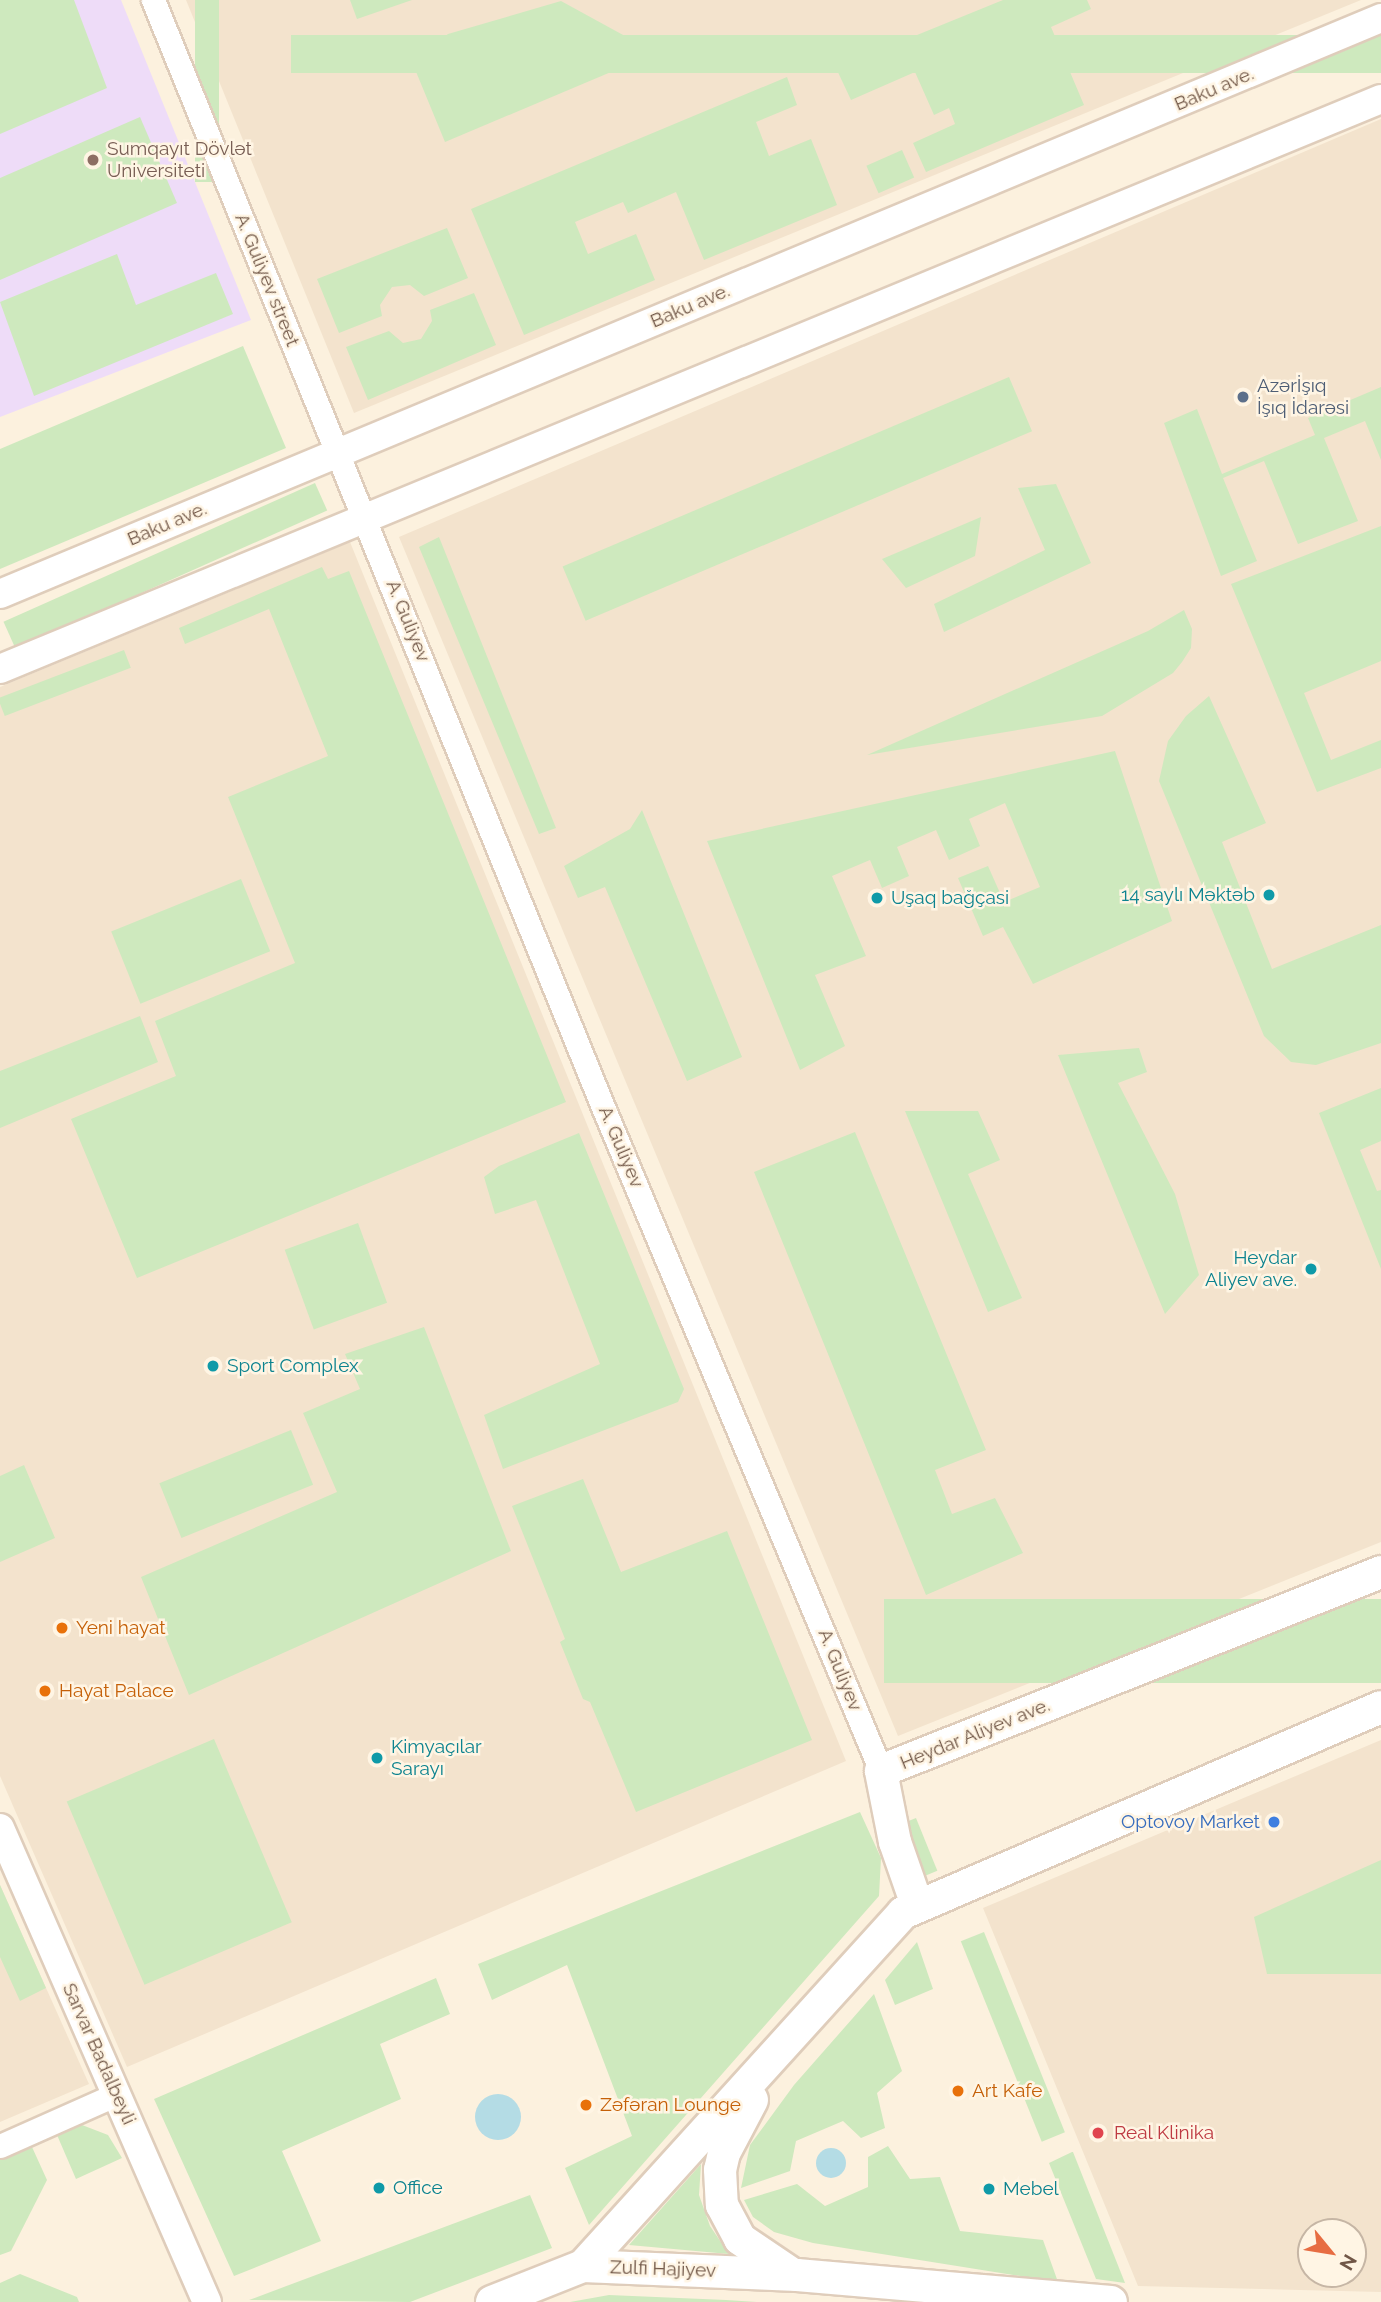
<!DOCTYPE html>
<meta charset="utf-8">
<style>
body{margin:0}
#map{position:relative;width:1381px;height:2302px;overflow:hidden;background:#fcf1de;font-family:Raleway,sans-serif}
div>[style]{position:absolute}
.residential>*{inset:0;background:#f3e3cd}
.education>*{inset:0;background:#eedcf8}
.green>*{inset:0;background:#cee9be;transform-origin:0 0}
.water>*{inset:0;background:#b4dce5}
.round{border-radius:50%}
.roads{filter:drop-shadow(2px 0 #dfcdbb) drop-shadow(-2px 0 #dfcdbb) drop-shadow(0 2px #dfcdbb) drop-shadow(0 -2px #dfcdbb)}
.minor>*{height:23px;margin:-11.5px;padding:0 11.5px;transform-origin:11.5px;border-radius:11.5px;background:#fff}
.tertiary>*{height:28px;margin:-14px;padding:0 14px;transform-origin:14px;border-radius:14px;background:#fff}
.secondary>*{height:32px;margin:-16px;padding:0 16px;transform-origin:16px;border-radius:16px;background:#fff}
.dots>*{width:19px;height:19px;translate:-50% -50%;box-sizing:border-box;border:4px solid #fff5e4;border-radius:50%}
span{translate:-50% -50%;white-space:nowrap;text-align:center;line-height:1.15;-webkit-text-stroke:5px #fff5e4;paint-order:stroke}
.street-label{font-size:19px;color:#715747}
.education-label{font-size:19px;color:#785e54}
.left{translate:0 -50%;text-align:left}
.service-label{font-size:19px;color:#4e5e75}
.culture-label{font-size:19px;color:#0d838f}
.right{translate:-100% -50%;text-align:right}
.food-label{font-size:19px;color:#c56008}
.shop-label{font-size:19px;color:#366cbe}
.health-label{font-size:19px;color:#be3a42}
.north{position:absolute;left:1297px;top:2218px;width:70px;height:70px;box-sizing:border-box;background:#fff5e4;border:2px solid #c6b6a5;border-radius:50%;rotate:120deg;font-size:19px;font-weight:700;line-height:28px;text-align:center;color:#715747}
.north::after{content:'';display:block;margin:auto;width:24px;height:32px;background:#e76d42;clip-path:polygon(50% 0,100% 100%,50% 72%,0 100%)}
</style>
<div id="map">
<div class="residential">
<div style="clip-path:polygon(186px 0,1361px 0,354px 413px)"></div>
<div style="clip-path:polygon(1381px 119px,1381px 1542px,898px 1736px,399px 537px)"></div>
<div style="clip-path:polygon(350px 542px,846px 1761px,127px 2067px,0 1776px,0 687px)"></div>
<div style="clip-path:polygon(evenodd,1381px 1740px,1381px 2292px,1138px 2286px,983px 1908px,1381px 1740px,1311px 2232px,1353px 2232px,1353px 2274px,1311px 2274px,1311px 2232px)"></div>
<div style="clip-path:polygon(0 1885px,89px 2084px,0 2122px)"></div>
</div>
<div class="education">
<div style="clip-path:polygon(0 0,121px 0,251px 320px,0 417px)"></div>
</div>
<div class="green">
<div style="clip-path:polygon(0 0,74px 0,107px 88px,0 134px)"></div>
<div style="left:195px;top:0;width:24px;height:182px"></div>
<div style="clip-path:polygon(350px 0,412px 0,357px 19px)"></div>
<div style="clip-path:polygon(1003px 0,1087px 0,1091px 9px,1051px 27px,1084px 105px,926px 172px,913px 143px,955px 124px,949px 108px,934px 115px,915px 72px,851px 100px,836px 68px)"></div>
<div style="clip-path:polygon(561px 1px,656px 53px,445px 142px,412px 62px,448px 34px)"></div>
<div style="left:1381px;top:35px;width:38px;height:1090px;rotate:90deg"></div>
<div style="clip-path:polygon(787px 77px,797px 105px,756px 122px,769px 156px,811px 139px,837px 205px,704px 260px,676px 192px,628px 213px,623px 202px,575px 222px,588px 254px,636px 234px,655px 280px,524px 335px,471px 209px)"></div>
<div style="clip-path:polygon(140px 117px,177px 203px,0 280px,0 178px)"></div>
<div style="left:902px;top:150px;width:30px;height:39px;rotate:66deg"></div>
<div style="clip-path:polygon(447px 228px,468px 278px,424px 296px,410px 285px,392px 287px,380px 305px,382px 316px,339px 333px,317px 279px)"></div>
<div style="clip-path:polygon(117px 254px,136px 305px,216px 273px,233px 314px,34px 396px,0 302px)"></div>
<div style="clip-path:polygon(474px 293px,496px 345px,368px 400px,346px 347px,389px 331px,403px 343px,421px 339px,432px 321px,430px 310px)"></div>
<div style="clip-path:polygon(243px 346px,286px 448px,0 569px,0 449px)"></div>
<div style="left:1009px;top:377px;width:59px;height:485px;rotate:67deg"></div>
<div style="clip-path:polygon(1381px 387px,1381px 460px,1365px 421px,1324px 438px,1358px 521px,1298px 544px,1264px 461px,1223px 478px,1257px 561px,1221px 576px,1164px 423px,1197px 409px,1222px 474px,1315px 435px,1308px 418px)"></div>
<div style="left:315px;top:483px;width:30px;height:341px;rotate:66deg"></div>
<div style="clip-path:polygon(1056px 484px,1091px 563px,944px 632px,934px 604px,1045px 550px,1018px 488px)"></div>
<div style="clip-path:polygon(981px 517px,975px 556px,906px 588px,882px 559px)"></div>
<div style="clip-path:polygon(1381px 526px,1381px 661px,1304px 693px,1331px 760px,1381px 740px,1381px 768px,1317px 792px,1231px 584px)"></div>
<div style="clip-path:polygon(439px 537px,556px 828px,539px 834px,419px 547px)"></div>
<div style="clip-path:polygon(322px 567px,328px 579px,349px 571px,566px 1102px,137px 1278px,71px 1119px,176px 1076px,155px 1021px,295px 963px,228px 797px,328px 756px,269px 609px,185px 644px,179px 628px)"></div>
<div style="clip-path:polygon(1184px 610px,1192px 629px,1191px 648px,1182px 662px,1173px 673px,1102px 716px,867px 755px,1148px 631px)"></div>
<div style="left:124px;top:650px;width:19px;height:135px;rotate:69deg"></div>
<div style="clip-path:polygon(1209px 696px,1266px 823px,1222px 842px,1272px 969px,1381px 925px,1381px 1043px,1316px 1065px,1291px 1062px,1264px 1036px,1159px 781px,1168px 741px,1186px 716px)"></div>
<div style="clip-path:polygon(1115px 751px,1172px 921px,1033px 984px,1003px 927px,983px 936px,958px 878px,988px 866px,1004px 902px,1040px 887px,1005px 803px,969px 819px,980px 846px,949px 860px,936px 830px,897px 847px,909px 876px,882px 888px,870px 860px,832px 876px,866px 956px,815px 975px,845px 1046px,800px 1070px,707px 841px)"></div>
<div style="clip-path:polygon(642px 810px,742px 1057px,687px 1081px,605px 887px,578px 898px,564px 866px,630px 829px)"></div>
<div style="left:241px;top:879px;width:78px;height:140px;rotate:68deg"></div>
<div style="clip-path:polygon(140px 1016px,158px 1062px,0 1128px,0 1071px)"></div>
<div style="clip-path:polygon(1139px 1048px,1147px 1072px,1118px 1083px,1175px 1194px,1199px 1275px,1165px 1314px,1058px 1055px)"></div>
<div style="clip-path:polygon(1381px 1088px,1381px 1141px,1360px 1150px,1377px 1191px,1381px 1190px,1381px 1269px,1319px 1113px)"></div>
<div style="clip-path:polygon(905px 1111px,978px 1111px,1000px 1160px,968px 1174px,1022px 1298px,988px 1312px)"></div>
<div style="clip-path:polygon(855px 1132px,986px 1450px,935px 1470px,952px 1514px,995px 1498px,1023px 1553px,926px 1595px,754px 1172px)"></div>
<div style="clip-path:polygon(579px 1133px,684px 1389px,678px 1402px,503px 1469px,484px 1415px,600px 1364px,536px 1200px,495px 1214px,484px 1177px,499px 1166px)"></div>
<div style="left:358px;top:1223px;width:85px;height:78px;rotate:70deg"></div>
<div style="clip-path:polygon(424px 1327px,511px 1551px,189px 1695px,141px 1577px,337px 1492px,303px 1413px,360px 1389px,345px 1354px)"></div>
<div style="left:291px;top:1430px;width:59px;height:142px;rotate:68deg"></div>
<div style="clip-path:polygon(24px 1465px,55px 1538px,0 1562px,0 1476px)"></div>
<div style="clip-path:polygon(583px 1479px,621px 1572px,727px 1531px,812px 1740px,636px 1812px,590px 1702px,583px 1699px,560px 1642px,565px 1639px,512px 1506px)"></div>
<div style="left:1381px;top:1599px;width:84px;height:497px;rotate:90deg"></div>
<div style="left:214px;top:1739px;width:199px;height:160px;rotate:67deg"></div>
<div style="clip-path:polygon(860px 1812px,881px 1858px,879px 1896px,589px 2225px,565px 2168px,632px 2136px,567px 1965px,492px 2000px,478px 1964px)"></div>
<div style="left:916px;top:1818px;width:57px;height:17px;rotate:68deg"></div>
<div style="clip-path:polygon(1381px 1860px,1381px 1974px,1267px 1974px,1254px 1917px)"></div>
<div style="clip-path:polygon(0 1885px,46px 1988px,20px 2001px,0 1957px)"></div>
<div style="left:984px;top:1932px;width:216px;height:25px;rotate:68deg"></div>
<div style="clip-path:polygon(917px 1942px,933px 1989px,895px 2005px,885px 1980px)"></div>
<div style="clip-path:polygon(436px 1978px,450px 2014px,380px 2044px,401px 2099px,282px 2151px,321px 2241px,234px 2276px,154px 2099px)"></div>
<div style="clip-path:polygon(874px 1994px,902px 2071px,877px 2093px,885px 2128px,861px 2138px,843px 2121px,796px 2141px,790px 2171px,741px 2188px,750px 2145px,794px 2085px)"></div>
<div style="clip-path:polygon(82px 2125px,108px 2135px,122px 2158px,76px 2179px,57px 2135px)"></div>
<div style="clip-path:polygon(888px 2146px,910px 2179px,940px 2177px,960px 2231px,1043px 2240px,1058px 2282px,813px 2243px,774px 2232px,753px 2217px,744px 2200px,797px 2184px,825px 2206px,868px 2187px,868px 2157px)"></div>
<div style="clip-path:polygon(32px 2147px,47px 2180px,11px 2251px,0 2255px,0 2160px)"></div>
<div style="clip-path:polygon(1072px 2152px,1073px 2152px,1125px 2283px,1096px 2279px,1049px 2163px)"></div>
<div style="clip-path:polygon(701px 2164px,699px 2195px,710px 2226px,729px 2254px,629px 2245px)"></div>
<div style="clip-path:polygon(530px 2195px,552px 2248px,410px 2302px,249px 2300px)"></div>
<div style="clip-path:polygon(20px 2274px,77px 2297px,79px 2302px,0 2302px,0 2283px)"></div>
<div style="clip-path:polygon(609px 2295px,726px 2300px,757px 2302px,570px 2302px)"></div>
</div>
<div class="water">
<div class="round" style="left:475px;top:2094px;width:46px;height:46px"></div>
<div class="round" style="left:816px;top:2148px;width:30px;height:30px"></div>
</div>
<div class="roads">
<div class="minor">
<div style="left:153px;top:0;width:1195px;rotate:67.88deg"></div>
<div style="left:603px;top:1107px;width:720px;rotate:67.28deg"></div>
<div style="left:0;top:2146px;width:128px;rotate:-24deg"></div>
</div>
<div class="tertiary">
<div style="left:0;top:594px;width:1496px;rotate:-22.64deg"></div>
<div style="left:0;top:669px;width:1494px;rotate:-22.43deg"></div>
<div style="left:0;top:1828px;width:517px;rotate:66.41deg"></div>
</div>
<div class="secondary">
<div style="left:917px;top:1905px;width:67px;rotate:-109.2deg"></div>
<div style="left:895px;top:1842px;width:72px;rotate:-101.2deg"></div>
<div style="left:881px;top:1771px;width:538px;rotate:-21.7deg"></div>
<div style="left:752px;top:2100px;width:60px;rotate:117.8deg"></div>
<div style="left:724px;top:2153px;width:17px;rotate:103deg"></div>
<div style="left:720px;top:2170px;width:35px;rotate:87deg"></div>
<div style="left:722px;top:2205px;width:38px;rotate:62deg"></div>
<div style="left:740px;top:2239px;width:59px;rotate:34deg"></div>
<div style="left:583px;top:2266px;width:476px;rotate:-47.8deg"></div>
<div style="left:903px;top:1913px;width:520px;rotate:-23.31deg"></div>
<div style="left:492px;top:2302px;width:98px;rotate:-21.6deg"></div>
<div style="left:583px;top:2266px;width:214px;rotate:2.4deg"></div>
<div style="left:797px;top:2275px;width:315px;rotate:4.9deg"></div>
</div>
</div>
<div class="dots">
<div style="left:93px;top:160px;background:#8d6e63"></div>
<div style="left:1243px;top:397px;background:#5c6f8a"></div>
<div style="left:1269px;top:895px;background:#0f9aa8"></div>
<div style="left:877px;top:898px;background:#0f9aa8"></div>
<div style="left:1311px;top:1269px;background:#0f9aa8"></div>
<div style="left:213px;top:1366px;background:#0f9aa8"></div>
<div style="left:62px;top:1628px;background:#e8710a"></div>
<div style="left:45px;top:1691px;background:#e8710a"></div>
<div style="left:377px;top:1758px;background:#0f9aa8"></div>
<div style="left:1274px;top:1822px;background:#3f7fe0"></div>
<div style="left:958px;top:2091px;background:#e8710a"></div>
<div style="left:586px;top:2105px;background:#e8710a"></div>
<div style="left:1098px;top:2133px;background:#e0444e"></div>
<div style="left:379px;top:2188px;background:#0f9aa8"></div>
<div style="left:989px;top:2189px;background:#0f9aa8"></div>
</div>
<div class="street-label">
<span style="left:1214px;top:89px;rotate:-23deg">Baku ave.</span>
<span style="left:267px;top:280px;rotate:68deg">A. Guliyev street</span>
<span style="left:690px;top:306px;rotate:-23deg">Baku ave.</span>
<span style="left:167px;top:524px;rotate:-23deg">Baku ave.</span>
<span style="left:408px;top:621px;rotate:68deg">A. Guliyev</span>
<span style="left:621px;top:1147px;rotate:67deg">A. Guliyev</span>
<span style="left:840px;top:1670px;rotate:68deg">A. Guliyev</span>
<span style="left:975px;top:1734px;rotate:-22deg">Heydar Aliyev ave.</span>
<span style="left:99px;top:2054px;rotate:66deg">Sarvar Badalbeyli</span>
<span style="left:663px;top:2269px;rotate:2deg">Zulfi Hajiyev</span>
</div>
<div class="education-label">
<span class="left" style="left:107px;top:160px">Sumqayıt Dövlət<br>Universiteti</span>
</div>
<div class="service-label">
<span class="left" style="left:1257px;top:397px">Azərİşıq<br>İşıq İdarəsi</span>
</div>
<div class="culture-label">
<span class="right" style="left:1255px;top:895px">14 saylı Məktəb</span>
<span class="left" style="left:891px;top:898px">Uşaq bağçasi</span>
<span class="right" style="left:1297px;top:1269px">Heydar<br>Aliyev ave.</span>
<span class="left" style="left:227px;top:1366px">Sport Complex</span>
<span class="left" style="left:391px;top:1758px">Kimyaçılar<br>Sarayı</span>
<span class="left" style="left:393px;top:2188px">Office</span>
<span class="left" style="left:1003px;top:2189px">Mebel</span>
</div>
<div class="food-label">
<span class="left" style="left:76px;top:1628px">Yeni hayat</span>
<span class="left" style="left:59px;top:1691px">Hayat Palace</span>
<span class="left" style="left:972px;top:2091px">Art Kafe</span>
<span class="left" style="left:600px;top:2105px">Zәfәran Lounge</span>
</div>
<div class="shop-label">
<span class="right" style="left:1260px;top:1822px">Optovoy Market</span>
</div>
<div class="health-label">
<span class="left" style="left:1114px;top:2133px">Real Klinika</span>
</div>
<div class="north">N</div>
</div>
